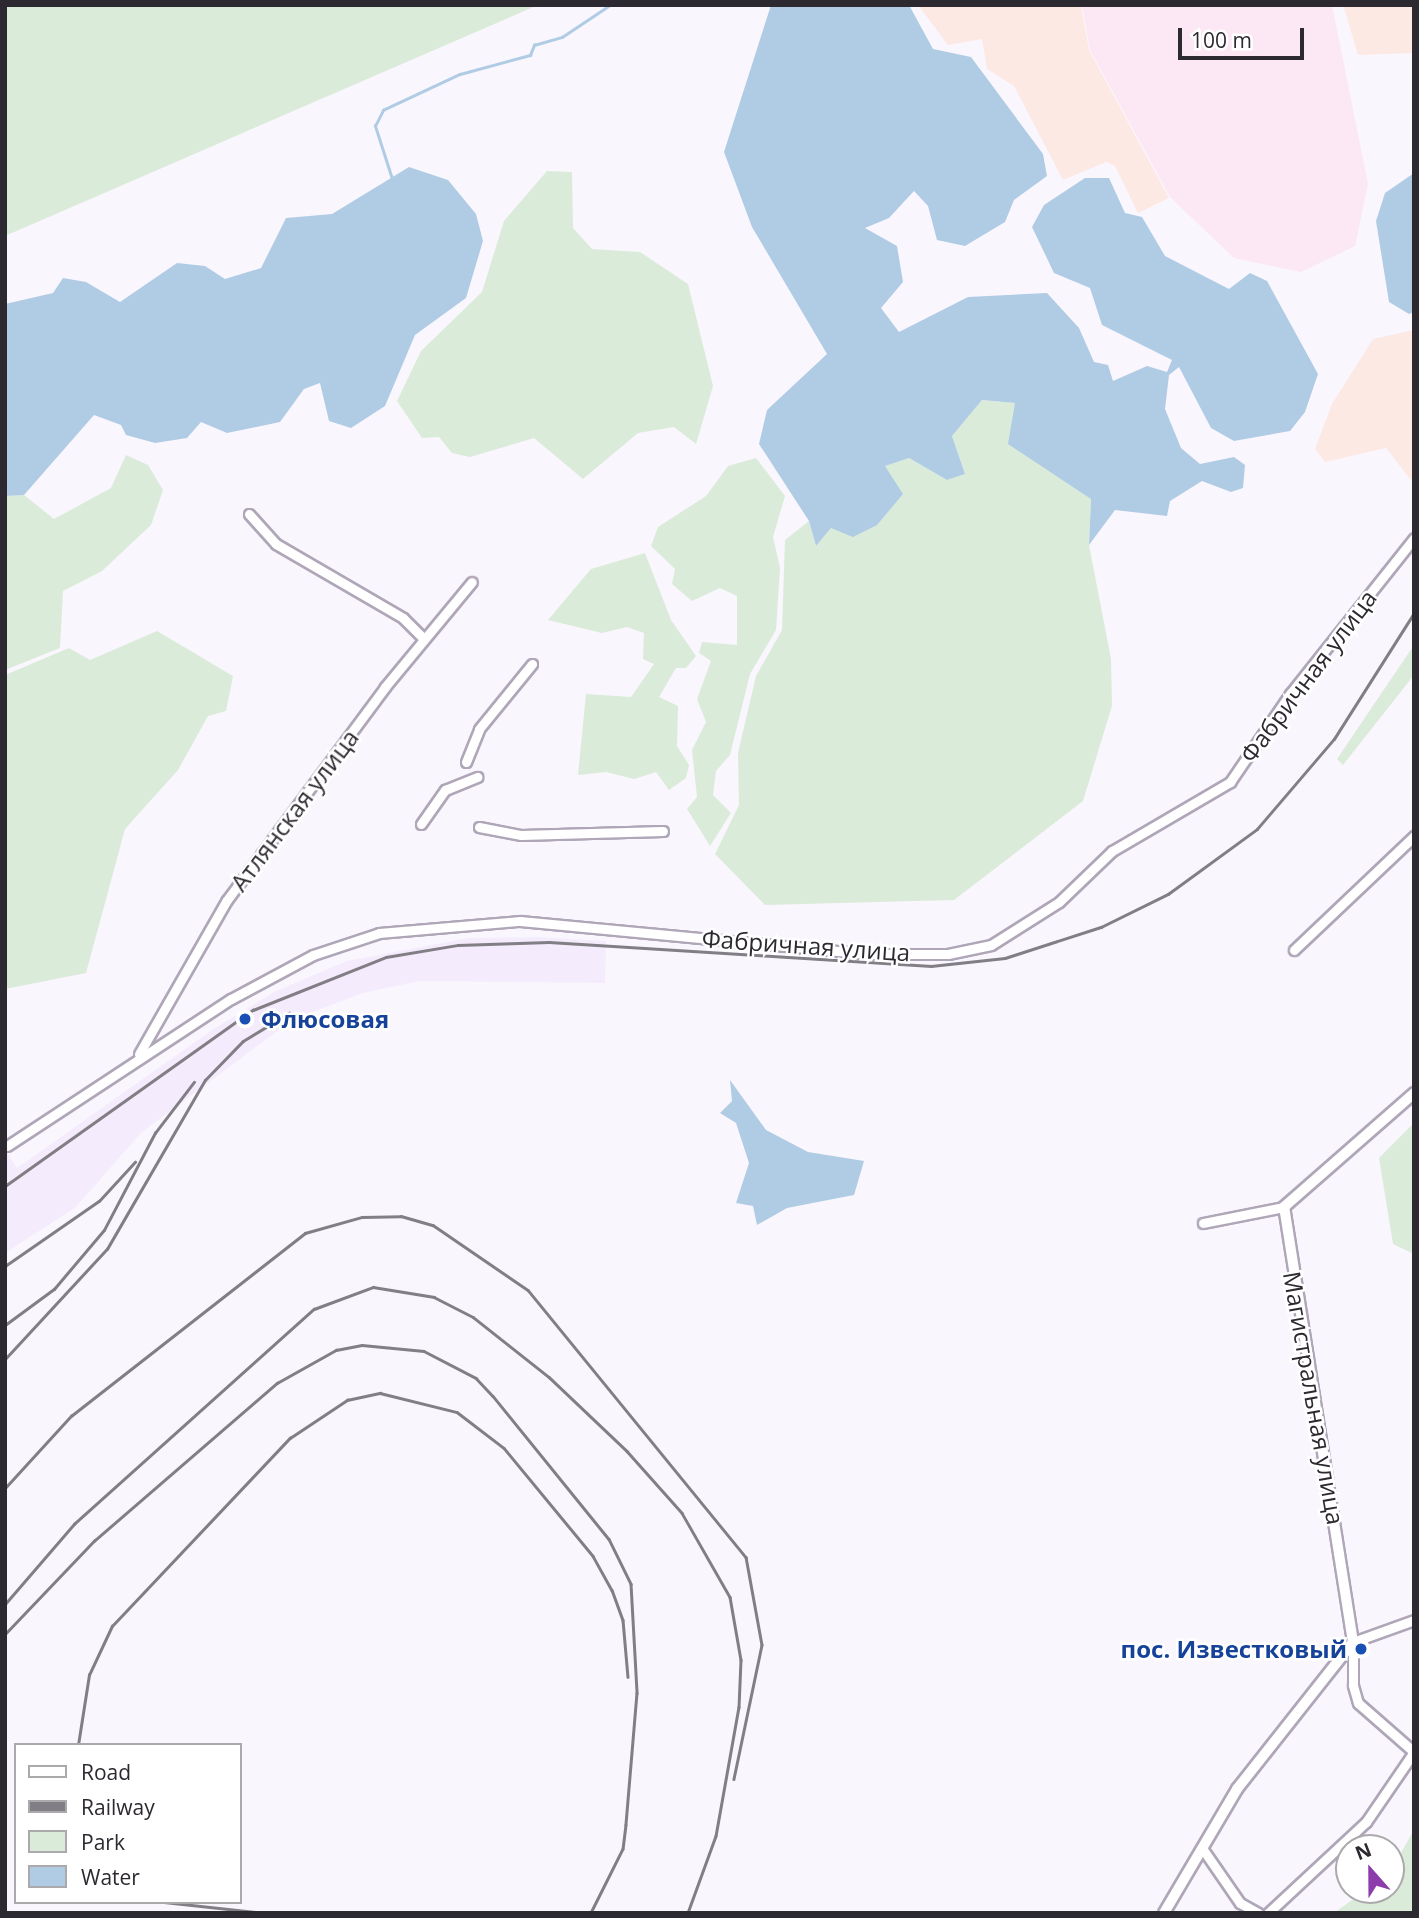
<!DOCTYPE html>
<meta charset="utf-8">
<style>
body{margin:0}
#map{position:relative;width:1419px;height:1918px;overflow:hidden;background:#faf6fd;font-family:"Open Sans",sans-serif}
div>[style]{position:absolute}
.commercial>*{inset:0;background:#fce7f5}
.industrial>*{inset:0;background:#fde9e3}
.built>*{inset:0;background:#f4ecfc}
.green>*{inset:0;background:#daebd9}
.water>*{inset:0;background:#b0cce5}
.stream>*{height:2.5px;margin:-1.25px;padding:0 1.25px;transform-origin:1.25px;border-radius:1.25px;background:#b0cce5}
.roads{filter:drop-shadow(2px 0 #afa6b8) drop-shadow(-2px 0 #afa6b8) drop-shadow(0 2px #afa6b8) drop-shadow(0 -2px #afa6b8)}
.minor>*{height:9px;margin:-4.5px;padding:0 4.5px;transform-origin:4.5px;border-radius:4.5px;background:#fff}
.tertiary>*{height:10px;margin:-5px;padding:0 5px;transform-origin:5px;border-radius:5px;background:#fff}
.rail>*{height:2.5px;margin:-1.25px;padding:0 1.25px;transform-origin:1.25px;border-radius:1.25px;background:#827e85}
.dots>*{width:19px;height:19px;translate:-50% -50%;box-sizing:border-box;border:4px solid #fff;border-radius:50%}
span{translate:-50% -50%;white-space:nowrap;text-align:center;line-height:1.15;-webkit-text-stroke:5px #fff;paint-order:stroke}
.street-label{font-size:24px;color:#2d2930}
.transit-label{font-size:24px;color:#164399;font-weight:700}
.left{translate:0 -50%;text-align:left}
.right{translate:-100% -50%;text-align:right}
.frame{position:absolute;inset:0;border:7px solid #2d2930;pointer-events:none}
.legend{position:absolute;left:14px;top:1743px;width:228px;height:161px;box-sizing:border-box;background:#fff;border:2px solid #aba9ac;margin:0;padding:9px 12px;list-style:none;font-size:21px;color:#2d2930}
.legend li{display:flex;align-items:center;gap:14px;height:35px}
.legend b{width:35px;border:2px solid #aba9ac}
.north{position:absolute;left:1335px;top:1834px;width:70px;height:70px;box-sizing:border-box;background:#fff;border:2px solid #aba9ac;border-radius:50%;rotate:339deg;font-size:19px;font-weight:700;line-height:28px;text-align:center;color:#2d2930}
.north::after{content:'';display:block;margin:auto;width:24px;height:32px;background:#8d3cab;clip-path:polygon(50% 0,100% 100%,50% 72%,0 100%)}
.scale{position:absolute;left:1178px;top:28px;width:126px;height:32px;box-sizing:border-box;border:4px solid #2d2930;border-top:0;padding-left:9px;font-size:21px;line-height:24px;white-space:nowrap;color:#2d2930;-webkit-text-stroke:5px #fff;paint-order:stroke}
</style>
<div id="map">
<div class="commercial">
<div style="clip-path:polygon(1082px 5px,1332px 5px,1368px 184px,1355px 246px,1301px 272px,1234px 258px,1170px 197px,1090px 50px)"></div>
</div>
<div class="industrial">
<div style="clip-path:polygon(918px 5px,1081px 5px,1089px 50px,1169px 198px,1138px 213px,1115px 166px,1106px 162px,1063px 180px,1014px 86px,987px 69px,982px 39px,948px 45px)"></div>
<div style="clip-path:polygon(1343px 5px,1414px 5px,1414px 53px,1358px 55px)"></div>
<div style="clip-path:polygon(1414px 330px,1414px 484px,1386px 448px,1325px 462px,1315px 449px,1332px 404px,1373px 339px)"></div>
</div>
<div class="built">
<div style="clip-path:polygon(539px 937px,606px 941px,605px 983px,420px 981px,363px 993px,292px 1020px,141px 1133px,75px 1208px,5px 1253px,5px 1149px,17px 1168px,212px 1030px,274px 992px,347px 961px,468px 938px)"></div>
</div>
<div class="green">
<div style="clip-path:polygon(5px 5px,538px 5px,5px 236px)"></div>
<div style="clip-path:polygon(547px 171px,572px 172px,573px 228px,592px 249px,640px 252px,688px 284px,713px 386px,696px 444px,674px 427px,638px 433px,583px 479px,534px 438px,470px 457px,452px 453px,439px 437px,422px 438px,397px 401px,421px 351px,482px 292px,504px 221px)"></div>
<div style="clip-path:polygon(982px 400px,1015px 403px,1054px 471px,1091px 499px,1089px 545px,1111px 659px,1112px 706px,1083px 801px,954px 900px,765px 905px,715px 854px,739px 805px,738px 753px,756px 676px,782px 630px,785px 540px,809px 521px,816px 546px,831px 528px,903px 494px,884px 466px,909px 458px,947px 480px,965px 474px,952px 436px)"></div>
<div style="clip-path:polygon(126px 455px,148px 465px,163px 490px,151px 525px,102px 571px,63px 591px,60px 648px,5px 670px,5px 496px,24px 495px,54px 519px,111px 488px)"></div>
<div style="clip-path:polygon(756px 458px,785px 496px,773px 537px,780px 568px,776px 630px,750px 674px,730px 755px,716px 771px,713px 795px,731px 813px,710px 846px,687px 809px,697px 797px,692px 750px,706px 722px,697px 699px,711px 661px,699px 653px,702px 642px,737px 645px,737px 596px,720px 588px,692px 601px,672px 584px,675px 569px,651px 546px,658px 527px,706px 496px,728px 466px)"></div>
<div style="clip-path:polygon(645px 553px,671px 620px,696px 656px,686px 668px,676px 668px,659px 697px,678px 706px,677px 746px,689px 765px,686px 778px,669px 790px,656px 772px,634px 779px,606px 772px,578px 775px,586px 694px,631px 697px,654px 664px,643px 659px,644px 633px,627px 627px,602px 633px,548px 620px,591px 569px)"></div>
<div style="clip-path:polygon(157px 631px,233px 676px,226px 711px,208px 716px,178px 770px,125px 829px,86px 973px,5px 989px,5px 675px,69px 648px,90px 660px)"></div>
<div style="clip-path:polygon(1414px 645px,1414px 675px,1343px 765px,1337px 759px)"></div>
<div style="clip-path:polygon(1414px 1123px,1414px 1254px,1393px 1244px,1379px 1158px)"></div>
<div style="clip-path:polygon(1414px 1830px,1414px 1913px,1334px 1913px,1366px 1890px,1391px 1890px,1391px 1870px)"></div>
</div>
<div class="water">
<div style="clip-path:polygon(771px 5px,909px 5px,933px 49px,971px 57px,1043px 154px,1047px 176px,1014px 200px,1005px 222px,965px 246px,937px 240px,928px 206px,914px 191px,889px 218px,865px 228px,897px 246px,903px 282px,881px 308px,899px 332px,968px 297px,1047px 293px,1079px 328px,1094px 362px,1108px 365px,1113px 381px,1147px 366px,1167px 372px,1172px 360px,1102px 325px,1090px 288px,1054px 273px,1032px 227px,1044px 205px,1085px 178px,1109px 178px,1125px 213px,1142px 217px,1165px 256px,1229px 289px,1250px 273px,1267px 281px,1318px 374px,1305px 412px,1290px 431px,1234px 441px,1211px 428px,1179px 367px,1169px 375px,1165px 409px,1181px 448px,1200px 464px,1234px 457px,1245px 465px,1243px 488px,1231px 492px,1202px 481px,1170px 501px,1167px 516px,1115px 510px,1089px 545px,1091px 499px,1008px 444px,1015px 403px,982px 400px,952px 436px,965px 474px,947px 480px,909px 458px,885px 466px,903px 494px,877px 525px,853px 537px,831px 528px,816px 546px,809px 521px,759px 444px,767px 410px,827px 354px,752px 227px,724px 152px)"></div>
<div style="clip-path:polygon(409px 167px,448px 180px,476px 214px,483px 241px,466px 298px,415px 335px,385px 406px,351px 428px,329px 421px,320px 383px,304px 389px,280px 422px,227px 433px,201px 422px,187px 438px,155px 443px,126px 435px,121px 425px,94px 415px,24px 495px,5px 496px,5px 304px,53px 293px,63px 278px,86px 282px,120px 302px,177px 263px,205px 266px,225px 279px,261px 268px,286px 218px,332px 214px)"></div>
<div style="clip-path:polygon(1414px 173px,1414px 312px,1409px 314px,1389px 302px,1376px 221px,1385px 193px)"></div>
<div style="clip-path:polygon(730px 1080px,766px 1130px,808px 1152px,864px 1161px,854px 1195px,787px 1208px,757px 1225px,753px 1206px,736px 1203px,749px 1163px,736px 1123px,720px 1113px,732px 1101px)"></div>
</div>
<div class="stream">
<div style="left:392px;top:179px;width:56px;rotate:-107.8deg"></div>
<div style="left:375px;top:126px;width:18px;rotate:-63deg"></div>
<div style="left:383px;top:110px;width:85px;rotate:-25.1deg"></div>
<div style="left:460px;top:74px;width:73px;rotate:-15.2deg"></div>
<div style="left:530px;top:55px;width:11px;rotate:-68deg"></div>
<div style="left:534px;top:45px;width:29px;rotate:-16deg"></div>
<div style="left:562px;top:37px;width:58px;rotate:-33.7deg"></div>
</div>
<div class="roads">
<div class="minor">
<div style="left:249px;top:514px;width:40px;rotate:48deg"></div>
<div style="left:276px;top:544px;width:147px;rotate:30.2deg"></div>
<div style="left:403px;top:618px;width:28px;rotate:45deg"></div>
<div style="left:466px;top:762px;width:35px;rotate:-68deg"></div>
<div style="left:479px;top:729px;width:84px;rotate:-50.8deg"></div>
<div style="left:421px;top:824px;width:42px;rotate:-54.8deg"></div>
<div style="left:445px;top:790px;width:35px;rotate:-22deg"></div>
<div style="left:479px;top:827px;width:43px;rotate:10.8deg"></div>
<div style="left:521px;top:835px;width:142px;rotate:-1.6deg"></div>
<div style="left:1294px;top:950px;width:166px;rotate:-43.5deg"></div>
<div style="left:139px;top:1054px;width:177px;rotate:-60.3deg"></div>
<div style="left:227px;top:900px;width:265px;rotate:-53.4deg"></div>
<div style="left:385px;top:687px;width:136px;rotate:-50.4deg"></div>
<div style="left:7px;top:1146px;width:268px;rotate:-33.3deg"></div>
<div style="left:231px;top:999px;width:93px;rotate:-28.2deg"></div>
<div style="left:313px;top:955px;width:70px;rotate:-18.4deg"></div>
<div style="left:379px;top:933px;width:142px;rotate:-4.9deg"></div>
<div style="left:520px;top:921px;width:351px;rotate:5.4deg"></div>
<div style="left:869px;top:954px;width:79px"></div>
<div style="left:948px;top:954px;width:44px;rotate:-11.8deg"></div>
<div style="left:991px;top:945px;width:80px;rotate:-32.3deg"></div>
<div style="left:1059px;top:902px;width:74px;rotate:-43.9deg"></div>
<div style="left:1112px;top:851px;width:137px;rotate:-30.3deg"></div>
<div style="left:1230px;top:782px;width:107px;rotate:-55.7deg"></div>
<div style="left:1290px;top:694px;width:199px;rotate:-51.5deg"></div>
<div style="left:1203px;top:1223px;width:83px;rotate:-11.2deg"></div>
<div style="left:1202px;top:1848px;width:67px;rotate:55.4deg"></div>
<div style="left:1240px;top:1903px;width:21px;rotate:29deg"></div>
<div style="left:1268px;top:1913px;width:134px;rotate:-42.9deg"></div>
<div style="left:1366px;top:1822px;width:85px;rotate:-55.6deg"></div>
<div style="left:1414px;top:1752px;width:74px;rotate:-138.8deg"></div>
<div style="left:1358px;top:1703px;width:19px;rotate:-106deg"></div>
<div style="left:1353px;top:1685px;width:43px;rotate:-90deg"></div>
<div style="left:1353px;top:1642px;width:65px;rotate:-19.8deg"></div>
</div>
<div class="tertiary">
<div style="left:1164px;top:1913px;width:144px;rotate:-59.5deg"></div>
<div style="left:1237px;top:1789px;width:187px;rotate:-51.7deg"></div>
<div style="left:1353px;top:1642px;width:440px;rotate:-99deg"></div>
<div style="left:1284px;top:1207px;width:173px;rotate:-41.2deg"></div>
</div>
</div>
<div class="rail">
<div style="left:5px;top:1186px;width:304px;rotate:-35.4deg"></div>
<div style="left:253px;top:1010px;width:143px;rotate:-21.7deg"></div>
<div style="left:386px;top:957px;width:73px;rotate:-9.5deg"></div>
<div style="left:458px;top:945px;width:91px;rotate:-1.9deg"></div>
<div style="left:549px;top:942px;width:383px;rotate:3.6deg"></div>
<div style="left:931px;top:966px;width:74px;rotate:-6.2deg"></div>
<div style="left:1005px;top:958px;width:101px;rotate:-17.9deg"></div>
<div style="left:1101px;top:927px;width:75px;rotate:-26.2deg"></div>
<div style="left:1168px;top:894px;width:110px;rotate:-36.1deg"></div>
<div style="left:1257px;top:829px;width:118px;rotate:-49.5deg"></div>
<div style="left:1334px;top:739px;width:149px;rotate:-57.6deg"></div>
<div style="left:5px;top:1266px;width:114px;rotate:-34.7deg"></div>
<div style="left:99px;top:1201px;width:53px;rotate:-47.3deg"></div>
<div style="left:5px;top:1325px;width:61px;rotate:-36.3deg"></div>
<div style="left:54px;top:1289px;width:77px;rotate:-49.7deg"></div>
<div style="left:104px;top:1230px;width:110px;rotate:-62.3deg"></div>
<div style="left:155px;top:1133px;width:64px;rotate:-52.6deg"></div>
<div style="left:5px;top:1359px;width:150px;rotate:-47.2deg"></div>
<div style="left:107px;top:1249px;width:195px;rotate:-59.9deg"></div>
<div style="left:205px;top:1080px;width:54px;rotate:-45.7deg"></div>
<div style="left:243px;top:1041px;width:54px;rotate:-31.3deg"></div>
<div style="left:5px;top:1488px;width:98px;rotate:-47.5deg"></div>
<div style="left:71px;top:1416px;width:297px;rotate:-38deg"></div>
<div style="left:305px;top:1233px;width:59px;rotate:-15.7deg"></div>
<div style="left:362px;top:1217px;width:39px;rotate:-1deg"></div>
<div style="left:401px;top:1216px;width:33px;rotate:16deg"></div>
<div style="left:433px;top:1225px;width:115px;rotate:34.4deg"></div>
<div style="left:528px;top:1290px;width:345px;rotate:50.8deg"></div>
<div style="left:746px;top:1557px;width:89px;rotate:79.7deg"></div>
<div style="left:762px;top:1645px;width:137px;rotate:101.8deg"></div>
<div style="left:5px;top:1604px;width:106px;rotate:-49.2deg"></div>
<div style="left:74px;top:1524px;width:322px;rotate:-41.9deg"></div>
<div style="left:314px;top:1309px;width:63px;rotate:-20.4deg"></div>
<div style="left:373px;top:1287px;width:62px;rotate:9.3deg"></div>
<div style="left:434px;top:1297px;width:44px;rotate:27.1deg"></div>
<div style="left:473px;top:1317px;width:97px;rotate:38.3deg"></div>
<div style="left:549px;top:1377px;width:108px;rotate:43.5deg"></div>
<div style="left:627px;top:1451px;width:83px;rotate:48.4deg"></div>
<div style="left:682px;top:1513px;width:97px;rotate:60.3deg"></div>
<div style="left:730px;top:1597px;width:64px;rotate:80.1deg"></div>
<div style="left:741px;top:1660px;width:47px;rotate:92.4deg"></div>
<div style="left:739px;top:1707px;width:131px;rotate:100.1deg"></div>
<div style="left:716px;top:1836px;width:82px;rotate:110deg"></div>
<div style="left:5px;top:1634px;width:129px;rotate:-46.3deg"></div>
<div style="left:94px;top:1541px;width:242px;rotate:-40.8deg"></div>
<div style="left:277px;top:1383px;width:68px;rotate:-29.2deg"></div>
<div style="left:336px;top:1350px;width:26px;rotate:-11deg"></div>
<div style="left:362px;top:1345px;width:62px;rotate:5.5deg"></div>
<div style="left:424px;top:1351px;width:59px;rotate:27.4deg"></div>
<div style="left:476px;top:1378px;width:25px;rotate:47deg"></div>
<div style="left:493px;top:1396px;width:184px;rotate:51deg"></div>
<div style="left:609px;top:1539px;width:50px;rotate:63.9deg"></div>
<div style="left:631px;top:1584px;width:109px;rotate:86.8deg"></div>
<div style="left:637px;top:1693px;width:132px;rotate:94.8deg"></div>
<div style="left:626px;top:1825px;width:24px;rotate:97deg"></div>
<div style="left:623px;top:1849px;width:72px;rotate:116.6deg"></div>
<div style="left:78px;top:1745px;width:71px;rotate:-81.1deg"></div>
<div style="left:89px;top:1675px;width:54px;rotate:-64.9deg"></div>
<div style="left:112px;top:1626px;width:259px;rotate:-46.6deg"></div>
<div style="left:290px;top:1438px;width:69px;rotate:-33.7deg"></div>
<div style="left:347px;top:1400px;width:34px;rotate:-12deg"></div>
<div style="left:380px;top:1393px;width:79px;rotate:13.9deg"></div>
<div style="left:457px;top:1412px;width:59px;rotate:37.5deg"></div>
<div style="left:504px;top:1448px;width:140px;rotate:50.5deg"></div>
<div style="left:593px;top:1556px;width:39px;rotate:61deg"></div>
<div style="left:612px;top:1590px;width:32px;rotate:70deg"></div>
<div style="left:623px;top:1620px;width:57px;rotate:85deg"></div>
<div style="left:164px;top:1902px;width:102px;rotate:6.2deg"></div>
</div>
<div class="dots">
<div style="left:245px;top:1019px;background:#1a4fb4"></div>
<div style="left:1361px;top:1649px;background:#1a4fb4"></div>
</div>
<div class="street-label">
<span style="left:1308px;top:676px;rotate:-53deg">Фабричная улица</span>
<span style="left:294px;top:810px;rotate:-53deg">Атлянская улица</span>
<span style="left:806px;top:945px;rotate:4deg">Фабричная улица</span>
<span style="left:1314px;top:1398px;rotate:80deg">Магистральная улица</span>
</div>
<div class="transit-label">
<span class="left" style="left:261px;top:1019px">Флюсовая</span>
<span class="right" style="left:1347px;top:1649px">пос. Известковый</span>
</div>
<div class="frame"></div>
<ul class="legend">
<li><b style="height:9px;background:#fff"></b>Road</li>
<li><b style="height:9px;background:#827e85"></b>Railway</li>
<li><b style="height:19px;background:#daebd9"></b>Park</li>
<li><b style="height:19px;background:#b0cce5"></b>Water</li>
</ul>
<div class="north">N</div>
<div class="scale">100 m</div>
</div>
